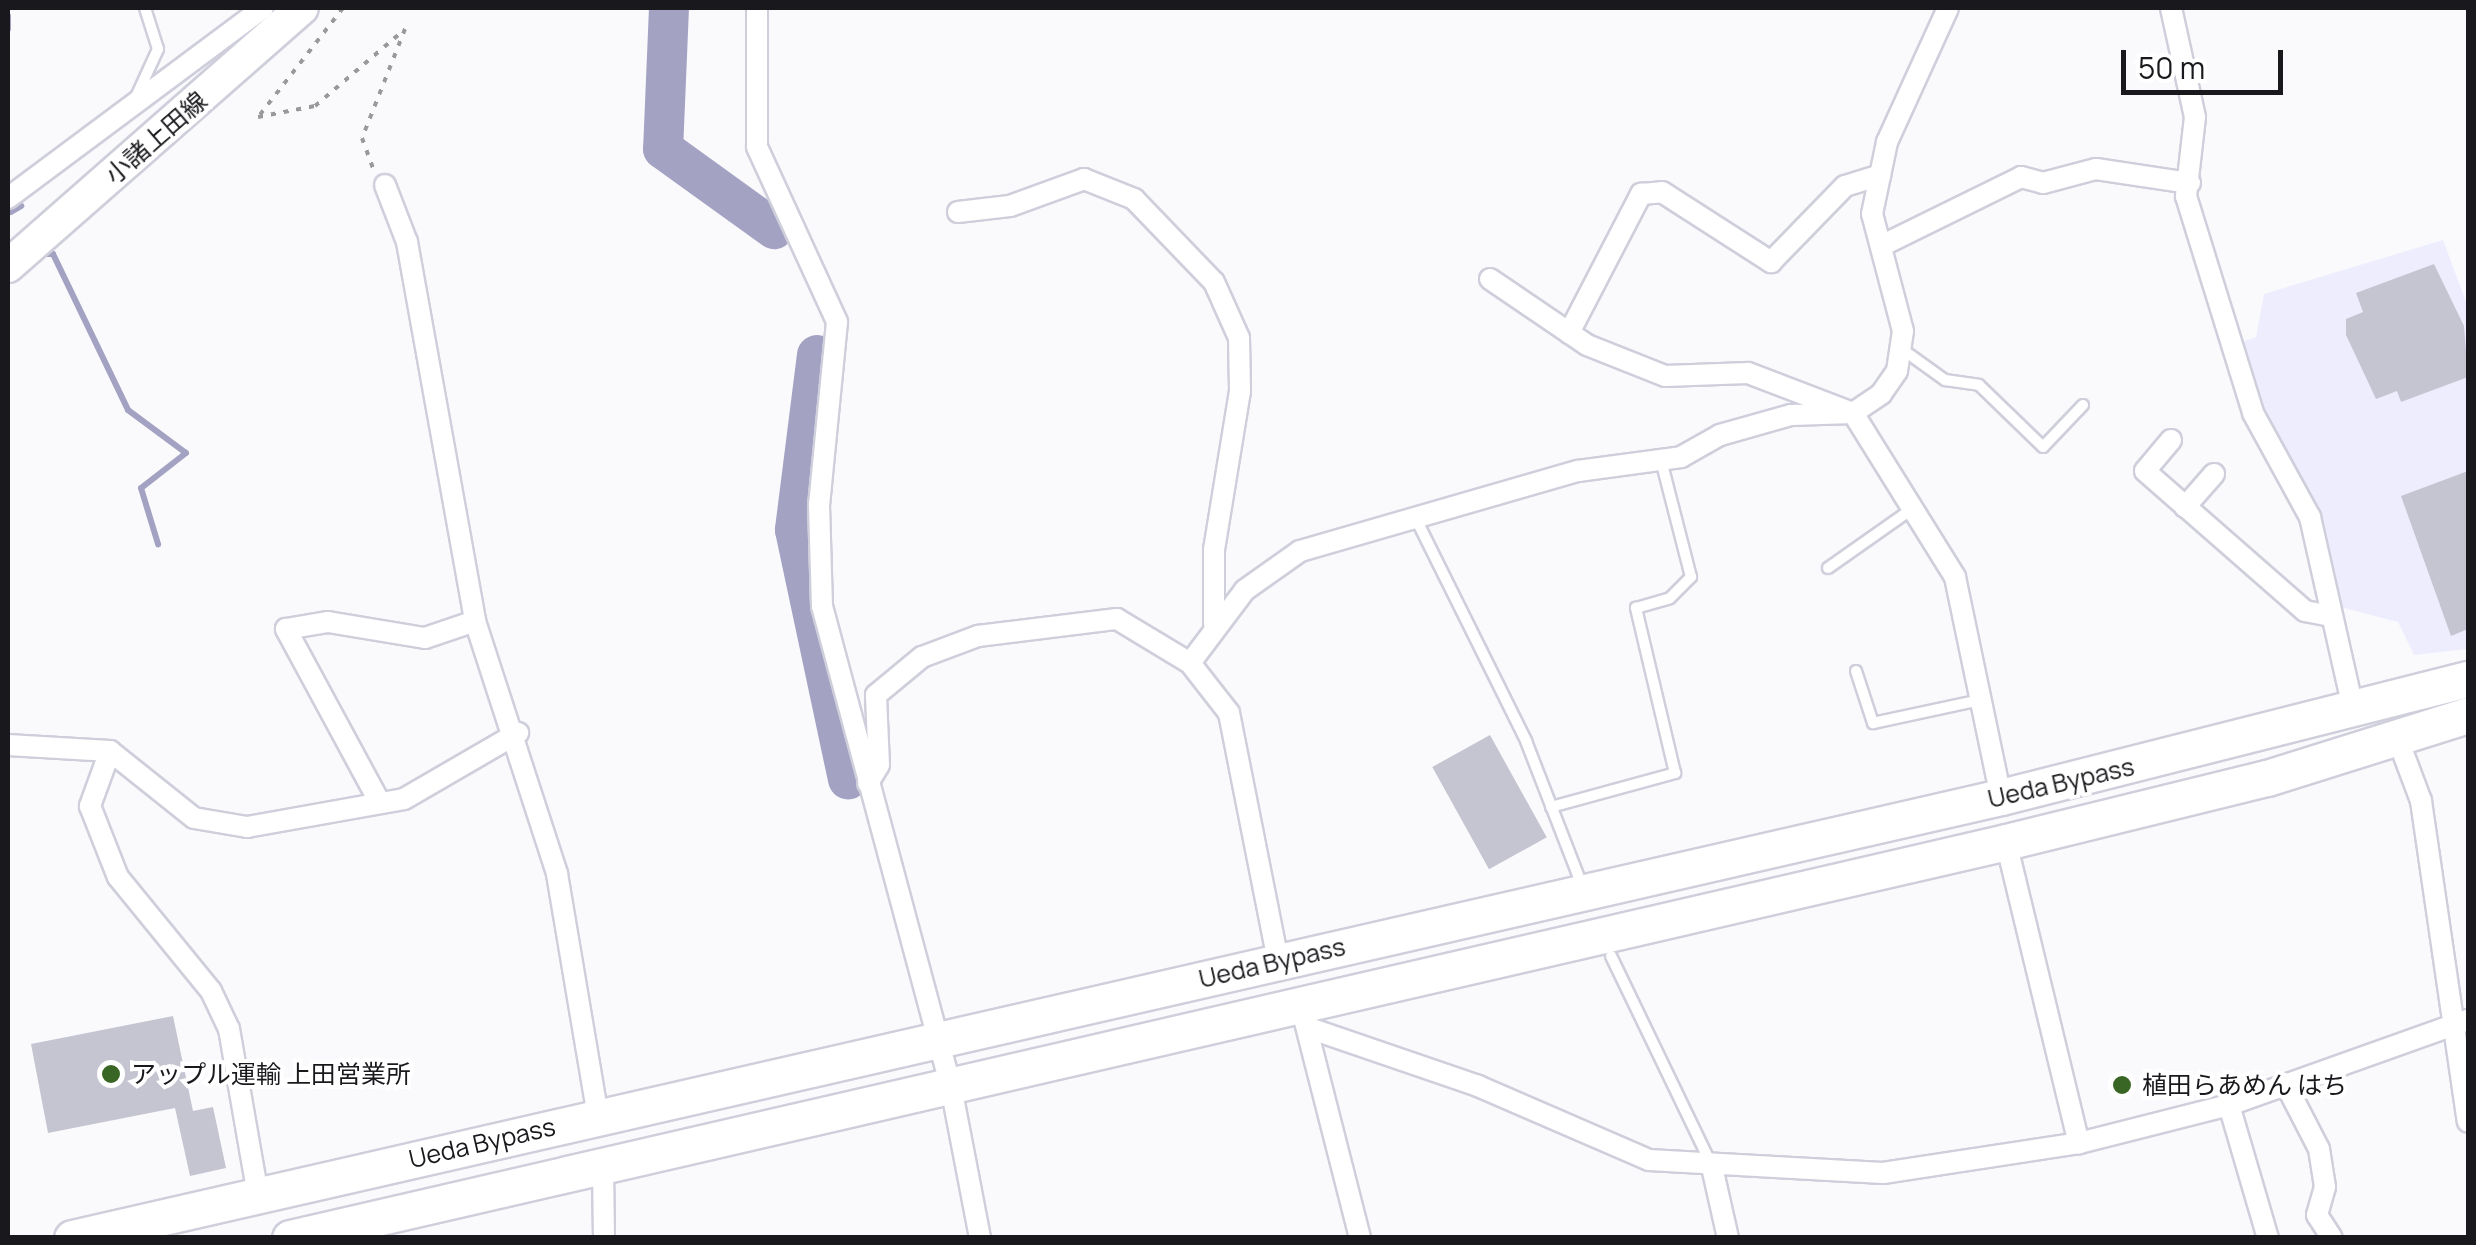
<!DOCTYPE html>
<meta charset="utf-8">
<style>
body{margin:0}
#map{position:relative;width:2476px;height:1245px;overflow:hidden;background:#fafafd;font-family:Manrope,"Noto Sans JP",sans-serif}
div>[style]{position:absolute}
.built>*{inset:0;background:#ededfe}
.stream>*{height:6px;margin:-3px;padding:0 3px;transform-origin:3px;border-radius:3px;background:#a4a2c3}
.river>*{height:40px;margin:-20px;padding:0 20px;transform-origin:20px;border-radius:20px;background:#a4a2c3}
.building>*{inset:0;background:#c5c5d2;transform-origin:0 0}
.path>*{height:4px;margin-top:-2px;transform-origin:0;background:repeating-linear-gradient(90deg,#99999c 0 5px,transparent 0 13px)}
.roads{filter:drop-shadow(2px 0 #cfcfdc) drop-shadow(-2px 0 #cfcfdc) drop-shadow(0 2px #cfcfdc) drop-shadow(0 -2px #cfcfdc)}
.service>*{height:10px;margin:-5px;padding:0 5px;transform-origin:5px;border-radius:5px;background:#fff}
.minor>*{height:20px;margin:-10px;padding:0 10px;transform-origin:10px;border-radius:10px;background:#fff}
.primary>*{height:32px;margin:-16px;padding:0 16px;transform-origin:16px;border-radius:16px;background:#fff}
.trunk>*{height:35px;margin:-17.5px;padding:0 17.5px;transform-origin:17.5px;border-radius:17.5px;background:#fff}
.dots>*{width:28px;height:28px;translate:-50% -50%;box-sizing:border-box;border:5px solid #fff;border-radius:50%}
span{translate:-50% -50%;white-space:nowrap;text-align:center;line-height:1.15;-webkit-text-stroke:8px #fff;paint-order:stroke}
.street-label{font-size:25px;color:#19191d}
.poi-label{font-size:25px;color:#19191d}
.left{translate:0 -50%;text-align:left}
.frame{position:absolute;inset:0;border:10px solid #19191d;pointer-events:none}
.scale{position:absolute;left:2121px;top:50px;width:162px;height:45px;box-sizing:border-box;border:5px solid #19191d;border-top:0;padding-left:12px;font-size:30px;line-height:35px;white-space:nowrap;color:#19191d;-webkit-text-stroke:8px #fff;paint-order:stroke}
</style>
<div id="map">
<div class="built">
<div style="clip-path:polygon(2443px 240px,2468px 307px,2468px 649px,2414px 655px,2398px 622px,2340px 607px,2313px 502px,2263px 410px,2242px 342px,2256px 337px,2264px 294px)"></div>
</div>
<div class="stream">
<div style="left:8px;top:16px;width:13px;rotate:90deg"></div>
<div style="left:11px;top:212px;width:12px;rotate:-31deg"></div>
<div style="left:41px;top:254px;width:12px"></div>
<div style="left:53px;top:254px;width:173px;rotate:64.3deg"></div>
<div style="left:128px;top:410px;width:72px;rotate:36.6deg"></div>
<div style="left:186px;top:453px;width:57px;rotate:142.1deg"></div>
<div style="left:141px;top:488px;width:59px;rotate:73.1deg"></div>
</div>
<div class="river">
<div style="left:669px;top:8px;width:141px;rotate:92.4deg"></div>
<div style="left:663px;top:149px;width:137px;rotate:35.8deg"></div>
<div style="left:817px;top:355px;width:176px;rotate:97.2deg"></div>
<div style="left:795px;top:530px;width:255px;rotate:78deg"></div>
</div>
<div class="building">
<div style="clip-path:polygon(2434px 264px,2464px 326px,2468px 377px,2401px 402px,2397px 391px,2376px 399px,2346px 335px,2346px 319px,2363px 312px,2356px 293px)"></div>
<div style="clip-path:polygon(2468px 471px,2468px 629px,2451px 636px,2401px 496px)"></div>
<div style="left:1490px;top:735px;width:117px;height:66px;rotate:61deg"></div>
<div style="clip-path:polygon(173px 1016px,193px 1111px,213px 1107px,226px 1168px,190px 1176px,175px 1108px,48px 1133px,31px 1044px)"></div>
</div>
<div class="path">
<div style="left:343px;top:8px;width:138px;rotate:127.9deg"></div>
<div style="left:258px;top:117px;width:58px;rotate:-10.9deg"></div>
<div style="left:315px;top:106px;width:118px;rotate:-40.5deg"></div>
<div style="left:405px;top:29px;width:117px;rotate:111.5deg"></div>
<div style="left:362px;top:138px;width:33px;rotate:70deg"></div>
</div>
<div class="roads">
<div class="service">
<div style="left:136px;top:97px;width:53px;rotate:-65.4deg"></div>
<div style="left:158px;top:49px;width:43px;rotate:-107.6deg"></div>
<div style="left:1899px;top:347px;width:57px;rotate:35.7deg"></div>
<div style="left:1945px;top:380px;width:34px;rotate:8deg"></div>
<div style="left:1979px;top:385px;width:89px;rotate:44.1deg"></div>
<div style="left:2043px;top:447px;width:58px;rotate:-46.4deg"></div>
<div style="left:1417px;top:521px;width:246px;rotate:63.6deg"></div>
<div style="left:1526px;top:741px;width:149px;rotate:68.8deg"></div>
<div style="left:1828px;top:568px;width:103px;rotate:-35.1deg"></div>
<div style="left:1856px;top:671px;width:55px;rotate:71.9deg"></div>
<div style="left:1873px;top:723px;width:109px;rotate:-12.1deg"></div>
<div style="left:1551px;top:807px;width:129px;rotate:-15.3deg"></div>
<div style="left:1675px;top:773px;width:170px;rotate:-103.3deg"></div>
<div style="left:1636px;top:608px;width:35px;rotate:-16deg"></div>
<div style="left:1670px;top:598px;width:30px;rotate:-45deg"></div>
<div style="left:1691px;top:577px;width:121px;rotate:-104.4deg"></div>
<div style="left:1611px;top:956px;width:229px;rotate:64.3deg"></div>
</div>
<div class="minor">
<div style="left:757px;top:8px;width:139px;rotate:90deg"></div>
<div style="left:757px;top:147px;width:192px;rotate:65.4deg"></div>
<div style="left:837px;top:322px;width:184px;rotate:95.6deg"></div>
<div style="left:819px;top:505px;width:101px;rotate:88.3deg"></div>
<div style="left:822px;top:606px;width:498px;rotate:75deg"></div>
<div style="left:951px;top:1087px;width:154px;rotate:79.1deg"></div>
<div style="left:2171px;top:8px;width:112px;rotate:77.6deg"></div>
<div style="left:2195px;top:117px;width:80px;rotate:96.5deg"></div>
<div style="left:2186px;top:196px;width:227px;rotate:72.8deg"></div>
<div style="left:2253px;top:413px;width:119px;rotate:61.3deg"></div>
<div style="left:2310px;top:517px;width:201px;rotate:77.3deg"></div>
<div style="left:385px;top:185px;width:61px;rotate:68.9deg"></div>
<div style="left:407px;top:242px;width:385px;rotate:79.8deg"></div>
<div style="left:475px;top:621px;width:266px;rotate:72deg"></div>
<div style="left:557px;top:874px;width:245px;rotate:80.4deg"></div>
<div style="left:8px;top:198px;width:318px;rotate:-36.7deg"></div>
<div style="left:958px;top:212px;width:52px;rotate:-6.6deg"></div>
<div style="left:1010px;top:206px;width:79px;rotate:-20deg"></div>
<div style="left:1084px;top:179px;width:54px;rotate:21.8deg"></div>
<div style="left:1134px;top:199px;width:115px;rotate:46.1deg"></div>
<div style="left:1214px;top:282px;width:61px;rotate:65.9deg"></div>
<div style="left:1239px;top:338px;width:53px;rotate:88.9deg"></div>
<div style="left:1240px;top:391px;width:160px;rotate:99.3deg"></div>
<div style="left:1214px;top:549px;width:75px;rotate:90deg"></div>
<div style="left:1881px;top:246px;width:156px;rotate:-26.2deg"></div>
<div style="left:2021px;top:177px;width:23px;rotate:15deg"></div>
<div style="left:2043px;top:183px;width:55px;rotate:-14.8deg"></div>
<div style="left:2096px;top:169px;width:95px;rotate:8.5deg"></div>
<div style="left:1490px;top:279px;width:117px;rotate:34.2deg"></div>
<div style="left:1587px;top:345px;width:84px;rotate:21.7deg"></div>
<div style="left:1665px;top:376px;width:83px;rotate:-2.1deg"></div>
<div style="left:1748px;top:373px;width:112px;rotate:20.9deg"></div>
<div style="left:1853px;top:413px;width:193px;rotate:58.1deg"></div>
<div style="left:1955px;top:577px;width:225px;rotate:78.2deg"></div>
<div style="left:1569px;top:333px;width:157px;rotate:-62.6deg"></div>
<div style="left:1641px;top:194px;width:21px;rotate:-5deg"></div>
<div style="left:1662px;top:192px;width:130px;rotate:32.7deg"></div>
<div style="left:1771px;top:262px;width:106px;rotate:-45.8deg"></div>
<div style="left:1845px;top:186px;width:37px;rotate:-17deg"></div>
<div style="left:2171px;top:440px;width:40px;rotate:130deg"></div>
<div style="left:2145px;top:471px;width:213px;rotate:41.2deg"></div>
<div style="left:2305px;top:611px;width:26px;rotate:11deg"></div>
<div style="left:2185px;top:507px;width:44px;rotate:-48.7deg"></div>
<div style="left:1190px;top:663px;width:91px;rotate:-53deg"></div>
<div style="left:1245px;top:590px;width:67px;rotate:-35.3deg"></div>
<div style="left:1300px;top:551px;width:289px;rotate:-16.1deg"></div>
<div style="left:1578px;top:471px;width:104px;rotate:-7.7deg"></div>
<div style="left:1681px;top:457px;width:45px;rotate:-29.4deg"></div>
<div style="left:1720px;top:435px;width:74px;rotate:-15.7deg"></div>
<div style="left:1791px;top:415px;width:62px;rotate:-1.8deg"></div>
<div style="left:1853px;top:413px;width:34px;rotate:-34deg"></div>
<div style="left:1881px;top:394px;width:28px;rotate:-55deg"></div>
<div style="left:1897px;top:371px;width:40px;rotate:-81.5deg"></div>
<div style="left:1903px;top:331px;width:121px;rotate:-104.8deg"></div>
<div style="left:1872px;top:214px;width:74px;rotate:-78.2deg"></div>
<div style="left:1887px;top:142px;width:147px;rotate:-65.5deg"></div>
<div style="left:2397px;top:737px;width:68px;rotate:69.4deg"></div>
<div style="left:2421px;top:801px;width:324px;rotate:81.7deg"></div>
<div style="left:8px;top:745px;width:102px;rotate:3.4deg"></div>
<div style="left:110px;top:751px;width:107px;rotate:38.6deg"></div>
<div style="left:194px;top:818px;width:54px;rotate:9.6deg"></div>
<div style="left:247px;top:827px;width:159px;rotate:-10.1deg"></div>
<div style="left:404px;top:799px;width:132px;rotate:-30.1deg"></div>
<div style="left:110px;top:751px;width:59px;rotate:110deg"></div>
<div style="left:90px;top:806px;width:76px;rotate:68.5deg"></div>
<div style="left:118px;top:877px;width:147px;rotate:50.8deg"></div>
<div style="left:211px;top:991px;width:42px;rotate:64.7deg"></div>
<div style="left:229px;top:1029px;width:169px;rotate:80.1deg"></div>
<div style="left:868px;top:783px;width:21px;rotate:-59deg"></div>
<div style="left:879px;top:765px;width:70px;rotate:-92.5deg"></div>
<div style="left:876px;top:695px;width:60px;rotate:-39.6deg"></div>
<div style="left:922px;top:657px;width:60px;rotate:-20.6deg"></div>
<div style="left:978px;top:636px;width:140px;rotate:-7deg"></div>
<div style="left:1117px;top:619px;width:85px;rotate:31.1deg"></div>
<div style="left:1190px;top:663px;width:63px;rotate:52deg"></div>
<div style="left:1229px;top:713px;width:253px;rotate:78.8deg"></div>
<div style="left:380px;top:803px;width:198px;rotate:-118.4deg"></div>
<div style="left:286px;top:629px;width:43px;rotate:-9.5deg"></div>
<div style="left:328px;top:622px;width:98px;rotate:9.4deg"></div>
<div style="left:425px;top:638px;width:53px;rotate:-18.8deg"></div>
<div style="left:2006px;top:842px;width:310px;rotate:76.4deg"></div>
<div style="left:1305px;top:1022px;width:223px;rotate:75.7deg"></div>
<div style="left:1309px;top:1028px;width:179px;rotate:18.9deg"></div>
<div style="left:1478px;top:1086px;width:186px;rotate:23.4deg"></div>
<div style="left:1649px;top:1160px;width:234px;rotate:3.2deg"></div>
<div style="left:1883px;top:1173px;width:198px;rotate:-8.7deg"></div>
<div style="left:2079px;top:1143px;width:155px;rotate:-14.2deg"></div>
<div style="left:2229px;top:1105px;width:254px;rotate:-19.6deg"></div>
<div style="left:2286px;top:1085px;width:72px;rotate:62.7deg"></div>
<div style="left:2319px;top:1149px;width:38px;rotate:81deg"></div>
<div style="left:2325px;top:1187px;width:29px;rotate:106deg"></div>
<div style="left:2317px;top:1215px;width:27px;rotate:57deg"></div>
<div style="left:2229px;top:1105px;width:139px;rotate:73.7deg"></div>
<div style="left:603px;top:1167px;width:71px;rotate:89.2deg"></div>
<div style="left:1712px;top:1167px;width:73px;rotate:77.3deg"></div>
</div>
<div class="primary">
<div style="left:8px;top:266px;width:391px;rotate:-41.3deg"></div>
</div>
<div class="trunk">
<div style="left:72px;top:1238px;width:1979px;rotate:-12.88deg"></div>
<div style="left:2001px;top:797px;width:482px;rotate:-14.2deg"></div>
<div style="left:290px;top:1238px;width:1761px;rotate:-12.99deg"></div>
<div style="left:2006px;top:842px;width:269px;rotate:-13.8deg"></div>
<div style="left:2267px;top:778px;width:211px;rotate:-17.4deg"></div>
</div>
</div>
<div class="dots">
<div style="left:111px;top:1074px;background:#396624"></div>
<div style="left:2122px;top:1085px;background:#396624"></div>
</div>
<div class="street-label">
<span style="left:156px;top:138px;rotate:-41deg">小諸上田線</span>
<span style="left:2061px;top:783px;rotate:-13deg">Ueda Bypass</span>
<span style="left:1272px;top:963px;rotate:-13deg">Ueda Bypass</span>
<span style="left:482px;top:1143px;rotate:-13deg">Ueda Bypass</span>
</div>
<div class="poi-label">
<span class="left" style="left:131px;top:1074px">アップル運輸 上田営業所</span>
<span class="left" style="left:2142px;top:1085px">植田らあめん はち</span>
</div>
<div class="frame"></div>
<div class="scale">50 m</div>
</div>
